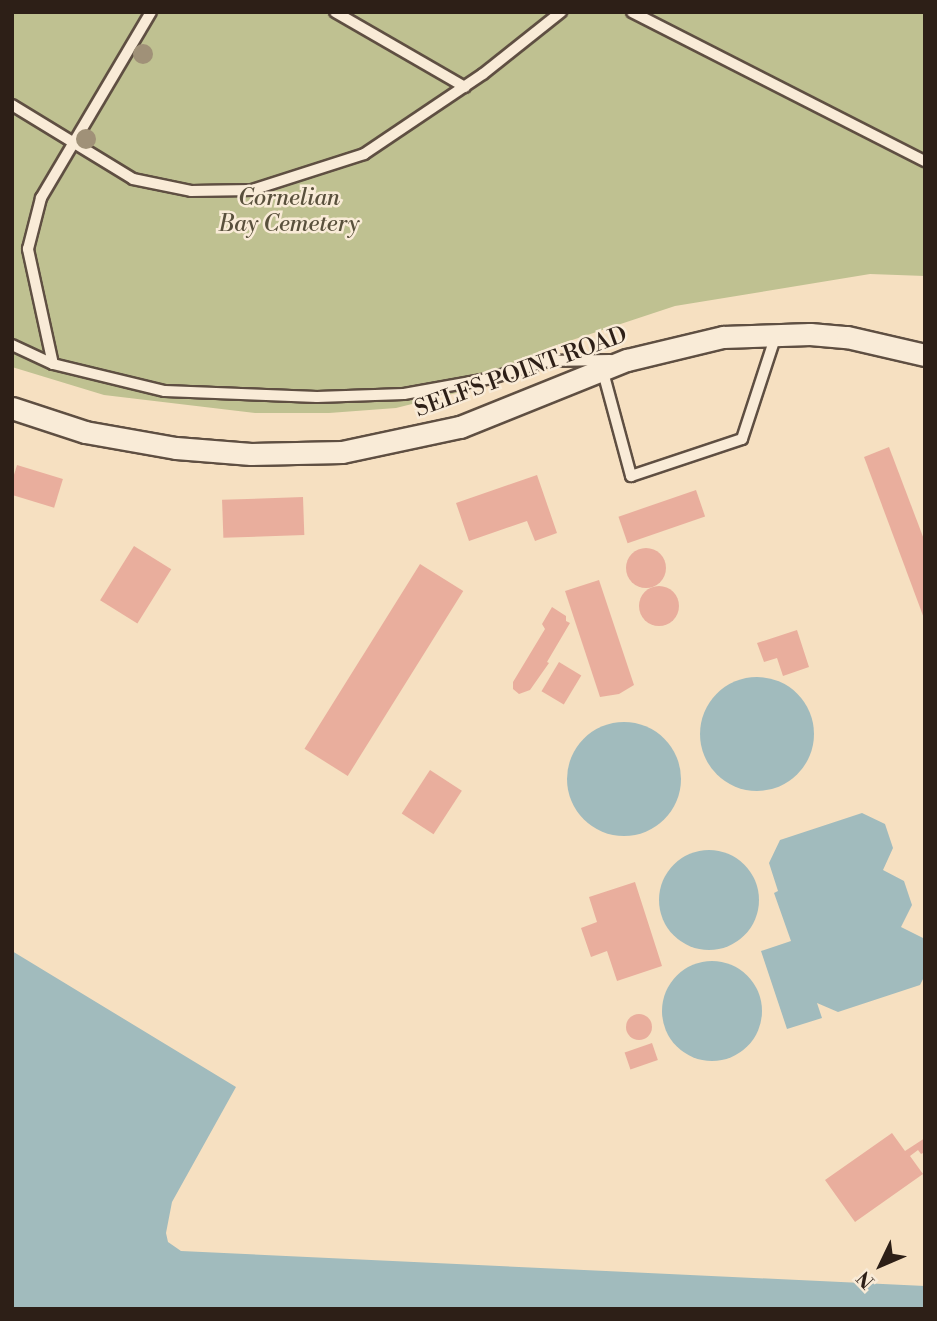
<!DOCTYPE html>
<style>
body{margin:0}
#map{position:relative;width:937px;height:1321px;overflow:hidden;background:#f6e0c1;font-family:"Libre Bodoni",serif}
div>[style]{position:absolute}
.green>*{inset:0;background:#bfc191}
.water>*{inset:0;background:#a1bbbd}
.round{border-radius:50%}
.building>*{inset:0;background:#e9ae9d;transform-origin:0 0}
.roads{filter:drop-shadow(2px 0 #5f4f42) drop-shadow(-2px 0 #5f4f42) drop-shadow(0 2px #5f4f42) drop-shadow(0 -2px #5f4f42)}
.lane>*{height:10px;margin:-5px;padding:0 5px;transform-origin:5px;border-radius:5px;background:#f9ebd7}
.street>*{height:21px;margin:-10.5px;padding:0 10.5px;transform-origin:10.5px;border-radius:10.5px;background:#f9ebd7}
.trees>*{width:20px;height:20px;margin:-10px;border-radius:50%;background:#a09178}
span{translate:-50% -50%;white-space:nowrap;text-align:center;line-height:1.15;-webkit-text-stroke:5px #f9ebd7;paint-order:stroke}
.park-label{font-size:23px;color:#59503c;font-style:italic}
.street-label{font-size:23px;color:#2d1f17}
.frame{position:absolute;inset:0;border:14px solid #2d1f17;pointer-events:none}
.north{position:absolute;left:846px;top:1230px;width:70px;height:70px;-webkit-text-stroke:5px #f9ebd7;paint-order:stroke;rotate:226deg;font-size:19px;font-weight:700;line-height:28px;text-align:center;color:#2d1f17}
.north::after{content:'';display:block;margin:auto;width:24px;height:32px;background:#2d1f17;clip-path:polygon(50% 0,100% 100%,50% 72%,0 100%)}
</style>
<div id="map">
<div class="green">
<div style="clip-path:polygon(12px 12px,925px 12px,925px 276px,870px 274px,675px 306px,548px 348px,480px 387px,396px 408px,329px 413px,255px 413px,104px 395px,12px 367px)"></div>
</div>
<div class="water">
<div class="round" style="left:700px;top:677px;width:114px;height:114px"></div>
<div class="round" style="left:567px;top:722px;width:114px;height:114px"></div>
<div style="clip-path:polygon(862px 813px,885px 824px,893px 848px,883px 870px,904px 881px,912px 905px,901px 927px,923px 938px,925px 975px,920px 985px,838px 1012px,817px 1003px,822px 1018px,787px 1029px,761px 951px,791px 941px,774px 893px,778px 891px,769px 863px,780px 840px)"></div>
<div class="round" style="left:659px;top:850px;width:100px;height:100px"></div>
<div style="clip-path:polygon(12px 951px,236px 1087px,172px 1202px,166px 1233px,168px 1242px,181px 1251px,925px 1286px,925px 1309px,12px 1309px)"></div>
<div class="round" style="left:662px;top:961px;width:100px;height:100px"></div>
</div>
<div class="building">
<div style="clip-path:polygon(889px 447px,925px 542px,925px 621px,864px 457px)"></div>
<div style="left:17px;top:465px;width:48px;height:30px;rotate:17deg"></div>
<div style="clip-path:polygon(537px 475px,557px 533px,535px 541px,527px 521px,469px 541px,456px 503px)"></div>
<div style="left:696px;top:490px;width:28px;height:82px;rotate:71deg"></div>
<div style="left:303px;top:497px;width:38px;height:81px;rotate:88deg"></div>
<div style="left:134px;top:546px;width:44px;height:64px;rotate:32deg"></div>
<div class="round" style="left:626px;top:548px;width:40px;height:40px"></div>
<div style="left:420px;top:564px;width:51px;height:218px;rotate:32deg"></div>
<div style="clip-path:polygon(599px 580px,634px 685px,619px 694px,600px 697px,565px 591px)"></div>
<div class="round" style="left:639px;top:586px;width:40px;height:40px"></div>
<div style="clip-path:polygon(552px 607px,566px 616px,566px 621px,570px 623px,547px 662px,549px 663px,530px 690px,519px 694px,513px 689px,513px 682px,545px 629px,542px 624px)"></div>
<div style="clip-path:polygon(797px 630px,809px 667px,783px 676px,777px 658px,764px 662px,757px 643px)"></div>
<div style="left:559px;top:662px;width:26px;height:34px;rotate:31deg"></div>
<div style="left:430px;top:770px;width:38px;height:52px;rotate:33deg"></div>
<div style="clip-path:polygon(635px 882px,662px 966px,617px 981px,607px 951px,591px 957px,581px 928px,597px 922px,589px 897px)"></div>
<div class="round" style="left:626px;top:1014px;width:26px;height:26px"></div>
<div style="left:652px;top:1043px;width:18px;height:29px;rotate:71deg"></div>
<div style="clip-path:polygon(892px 1133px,905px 1151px,925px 1138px,925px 1152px,921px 1154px,918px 1150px,910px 1156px,923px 1174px,855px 1222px,825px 1180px)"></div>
</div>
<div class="roads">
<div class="lane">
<div style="left:335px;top:12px;width:150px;rotate:30deg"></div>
<div style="left:632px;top:12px;width:329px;rotate:27deg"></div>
<div style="left:12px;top:105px;width:142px;rotate:31.4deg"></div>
<div style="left:133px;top:179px;width:59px;rotate:11.7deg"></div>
<div style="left:191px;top:191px;width:61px;rotate:-0.9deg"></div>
<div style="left:252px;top:190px;width:118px;rotate:-17.8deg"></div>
<div style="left:364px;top:154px;width:143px;rotate:-33.9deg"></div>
<div style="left:483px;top:74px;width:100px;rotate:-38.5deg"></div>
<div style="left:12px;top:345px;width:45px;rotate:24.9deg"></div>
<div style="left:53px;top:364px;width:115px;rotate:13.6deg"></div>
<div style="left:165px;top:391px;width:152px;rotate:2.3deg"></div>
<div style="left:317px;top:397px;width:87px;rotate:-2deg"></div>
<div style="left:404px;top:394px;width:89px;rotate:-10.3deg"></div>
<div style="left:492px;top:378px;width:58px;rotate:-17.2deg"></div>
<div style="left:547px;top:361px;width:63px;rotate:-0.9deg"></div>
<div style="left:53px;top:364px;width:118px;rotate:-102.3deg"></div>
<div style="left:28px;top:249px;width:53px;rotate:-75.7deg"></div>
<div style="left:41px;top:198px;width:216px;rotate:-59.4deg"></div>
<div style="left:603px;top:372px;width:108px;rotate:74.9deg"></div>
<div style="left:631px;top:476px;width:117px;rotate:-18.4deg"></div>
<div style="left:742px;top:439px;width:109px;rotate:-71.9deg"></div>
</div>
<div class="street">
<div style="left:12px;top:408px;width:77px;rotate:18.2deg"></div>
<div style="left:85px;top:432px;width:92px;rotate:10deg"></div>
<div style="left:176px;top:448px;width:75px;rotate:4.6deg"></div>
<div style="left:251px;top:454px;width:91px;rotate:-1.3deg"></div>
<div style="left:342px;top:452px;width:121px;rotate:-12deg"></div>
<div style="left:460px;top:427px;width:180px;rotate:-21.9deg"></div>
<div style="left:627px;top:360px;width:99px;rotate:-13.5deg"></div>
<div style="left:723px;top:337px;width:87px;rotate:-2deg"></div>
<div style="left:810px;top:334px;width:37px;rotate:5deg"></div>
<div style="left:847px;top:337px;width:80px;rotate:13deg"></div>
</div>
</div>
<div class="trees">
<div style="left:143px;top:54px"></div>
<div style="left:86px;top:139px"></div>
</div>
<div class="park-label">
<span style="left:289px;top:211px">Cornelian<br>Bay Cemetery</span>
</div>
<div class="street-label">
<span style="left:521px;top:372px;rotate:-20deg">SELFS POINT ROAD</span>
</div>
<div class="frame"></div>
<div class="north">N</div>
</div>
